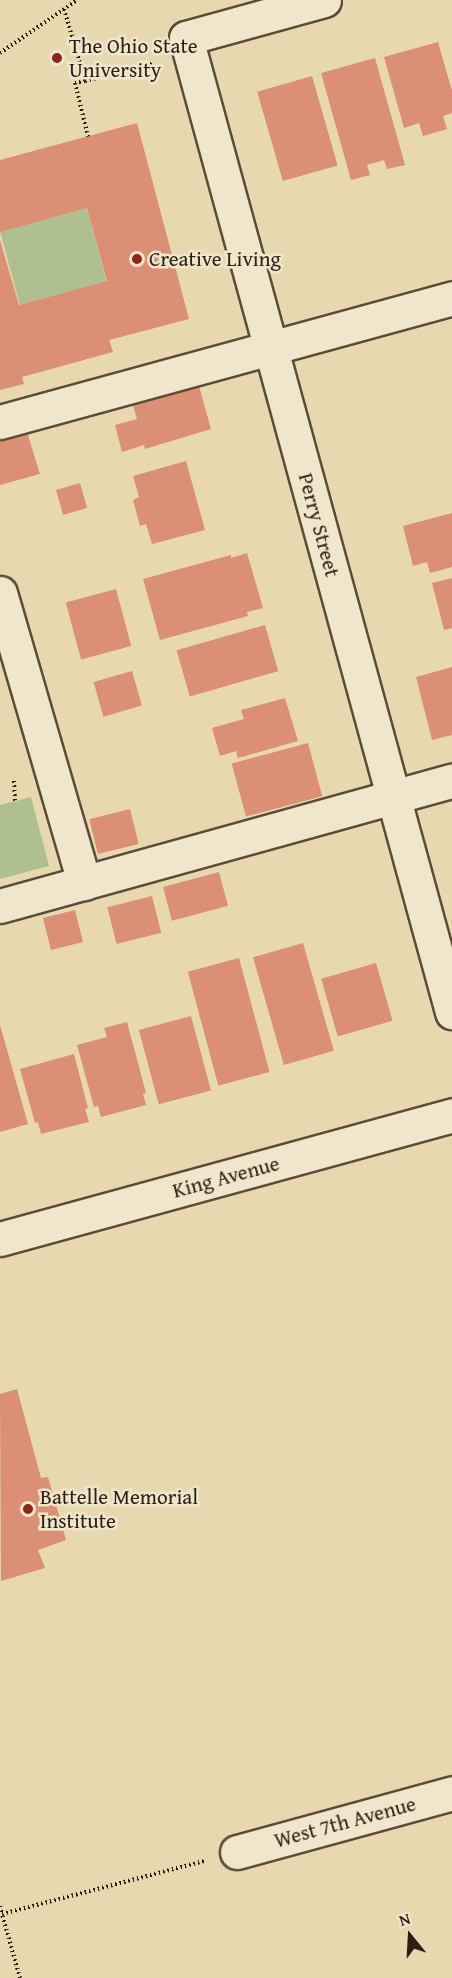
<!DOCTYPE html>
<style>
body{margin:0}
#map{position:relative;width:452px;height:1978px;overflow:hidden;background:#e8d8b0;font-family:"Gentium Book Plus",serif}
div>[style]{position:absolute}
.green>*{inset:0;background:#afc090;transform-origin:0 0}
.building>*{inset:0;background:#db8f75;transform-origin:0 0}
.path>*{height:4px;margin-top:-2px;transform-origin:0;background:repeating-linear-gradient(90deg,#2c1e13 0 1.5px,transparent 0 4.5px)}
.roads{filter:drop-shadow(2px 0 #5b4c3a) drop-shadow(-2px 0 #5b4c3a) drop-shadow(0 2px #5b4c3a) drop-shadow(0 -2px #5b4c3a)}
.minor>*{height:33px;margin:-16.5px;padding:0 16.5px;transform-origin:16.5px;border-radius:16.5px;background:#f0e6cc}
.dots>*{width:16px;height:16px;translate:-50% -50%;box-sizing:border-box;border:3px solid #f0e6cc;border-radius:50%}
span{translate:-50% -50%;white-space:nowrap;text-align:center;line-height:1.15;-webkit-text-stroke:5px #f0e6cc;paint-order:stroke}
.poi-label{font-size:21px;color:#2c1e13}
.left{translate:0 -50%;text-align:left}
.street-label{font-size:21px;color:#2c1e13}
.north{position:absolute;left:380px;top:1906px;width:60px;height:60px;-webkit-text-stroke:4px #f0e6cc;paint-order:stroke;rotate:342deg;font-size:16px;font-weight:700;line-height:24px;text-align:center;color:#2c1e13}
.north::after{content:'';display:block;margin:auto;width:21px;height:27px;background:#2c1e13;clip-path:polygon(50% 0,100% 100%,50% 72%,0 100%)}
</style>
<div id="map">
<div class="green">
<div style="left:87px;top:208px;width:76px;height:90px;rotate:75deg"></div>
<div style="clip-path:polygon(31px 797px,49px 866px,0 879px,0 805px)"></div>
</div>
<div class="building">
<div style="clip-path:polygon(438px 42px,452px 91px,452px 113px,443px 116px,447px 129px,423px 136px,419px 123px,404px 128px,384px 57px)"></div>
<div style="clip-path:polygon(375px 58px,405px 165px,387px 169px,384px 160px,367px 165px,370px 175px,351px 180px,321px 73px)"></div>
<div style="left:312px;top:76px;width:93px;height:57px;rotate:74deg"></div>
<div style="clip-path:polygon(137px 123px,189px 319px,109px 340px,113px 352px,22px 377px,24px 384px,0 390px,0 240px,19px 305px,107px 281px,87px 208px,0 232px,0 160px)"></div>
<div style="clip-path:polygon(197px 379px,211px 429px,145px 449px,144px 445px,122px 452px,115px 425px,137px 419px,131px 399px)"></div>
<div style="clip-path:polygon(26px 429px,40px 474px,0 485px,0 437px)"></div>
<div style="clip-path:polygon(186px 461px,205px 530px,152px 544px,146px 524px,140px 526px,133px 500px,139px 497px,133px 476px)"></div>
<div style="left:80px;top:483px;width:26px;height:25px;rotate:74deg"></div>
<div style="clip-path:polygon(452px 513px,452px 567px,430px 573px,427px 562px,413px 566px,403px 526px)"></div>
<div style="clip-path:polygon(247px 553px,263px 608px,247px 612px,248px 616px,160px 640px,143px 579px,231px 555px,231px 558px)"></div>
<div style="clip-path:polygon(452px 578px,452px 628px,444px 630px,432px 583px)"></div>
<div style="left:116px;top:589px;width:59px;height:52px;rotate:75deg"></div>
<div style="left:265px;top:625px;width:48px;height:92px;rotate:74deg"></div>
<div style="clip-path:polygon(452px 667px,452px 735px,432px 740px,416px 677px)"></div>
<div style="left:132px;top:671px;width:36px;height:40px;rotate:74deg"></div>
<div style="clip-path:polygon(285px 698px,298px 741px,238px 758px,236px 751px,220px 756px,212px 728px,244px 719px,241px 710px)"></div>
<div style="left:308px;top:743px;width:55px;height:79px;rotate:75deg"></div>
<div style="left:130px;top:809px;width:36px;height:42px;rotate:76deg"></div>
<div style="left:219px;top:872px;width:35px;height:58px;rotate:75deg"></div>
<div style="left:152px;top:896px;width:38px;height:46px;rotate:76deg"></div>
<div style="left:75px;top:910px;width:33px;height:33px;rotate:76deg"></div>
<div style="left:303px;top:943px;width:112px;height:52px;rotate:74deg"></div>
<div style="left:239px;top:958px;width:118px;height:53px;rotate:75deg"></div>
<div style="left:376px;top:963px;width:60px;height:57px;rotate:74deg"></div>
<div style="left:191px;top:1016px;width:77px;height:54px;rotate:75deg"></div>
<div style="clip-path:polygon(127px 1022px,146px 1093px,143px 1094px,146px 1105px,101px 1117px,98px 1106px,94px 1107px,77px 1045px,107px 1037px,104px 1028px)"></div>
<div style="clip-path:polygon(0 1025px,28px 1124px,0 1132px)"></div>
<div style="clip-path:polygon(74px 1054px,88px 1108px,85px 1109px,89px 1122px,41px 1134px,38px 1122px,35px 1123px,20px 1069px)"></div>
<div style="clip-path:polygon(17px 1389px,41px 1478px,48px 1477px,66px 1540px,38px 1550px,45px 1568px,1px 1581px,0 1394px)"></div>
</div>
<div class="path">
<div style="left:64px;top:9px;width:75px;rotate:73.7deg"></div>
<div style="left:85px;top:81px;width:71px;rotate:-14.6deg"></div>
<div style="left:0;top:53px;width:93px;rotate:-34.5deg"></div>
<div style="left:85px;top:81px;width:10px;rotate:169deg"></div>
<div style="left:75px;top:83px;width:55px;rotate:76.2deg"></div>
<div style="left:14px;top:781px;width:20px;rotate:87deg"></div>
<div style="left:0;top:1906px;width:8px;rotate:76deg"></div>
<div style="left:20px;top:1978px;width:66px;rotate:-105.7deg"></div>
<div style="left:2px;top:1914px;width:209px;rotate:-14.7deg"></div>
</div>
<div class="roads">
<div class="minor">
<div style="left:324px;top:0;width:143px;rotate:164.6deg"></div>
<div style="left:186px;top:38px;width:1010px;rotate:74.72deg"></div>
<div style="left:0;top:422px;width:469px;rotate:-15.3deg"></div>
<div style="left:0;top:593px;width:302px;rotate:73.8deg"></div>
<div style="left:0;top:906px;width:469px;rotate:-15.5deg"></div>
<div style="left:0;top:1239px;width:469px;rotate:-15.3deg"></div>
<div style="left:237px;top:1852px;width:223px;rotate:-15.3deg"></div>
</div>
</div>
<div class="dots">
<div style="left:57px;top:58px;background:#8f2418"></div>
<div style="left:137px;top:259px;background:#8f2418"></div>
<div style="left:28px;top:1509px;background:#8f2418"></div>
</div>
<div class="poi-label">
<span class="left" style="left:69px;top:58px">The Ohio State<br>University</span>
<span class="left" style="left:149px;top:259px">Creative Living</span>
<span class="left" style="left:40px;top:1509px">Battelle Memorial<br>Institute</span>
</div>
<div class="street-label">
<span style="left:319px;top:525px;rotate:75deg">Perry Street</span>
<span style="left:226px;top:1177px;rotate:-15deg">King Avenue</span>
<span style="left:345px;top:1822px;rotate:-15deg">West 7th Avenue</span>
</div>
<div class="north">N</div>
</div>
